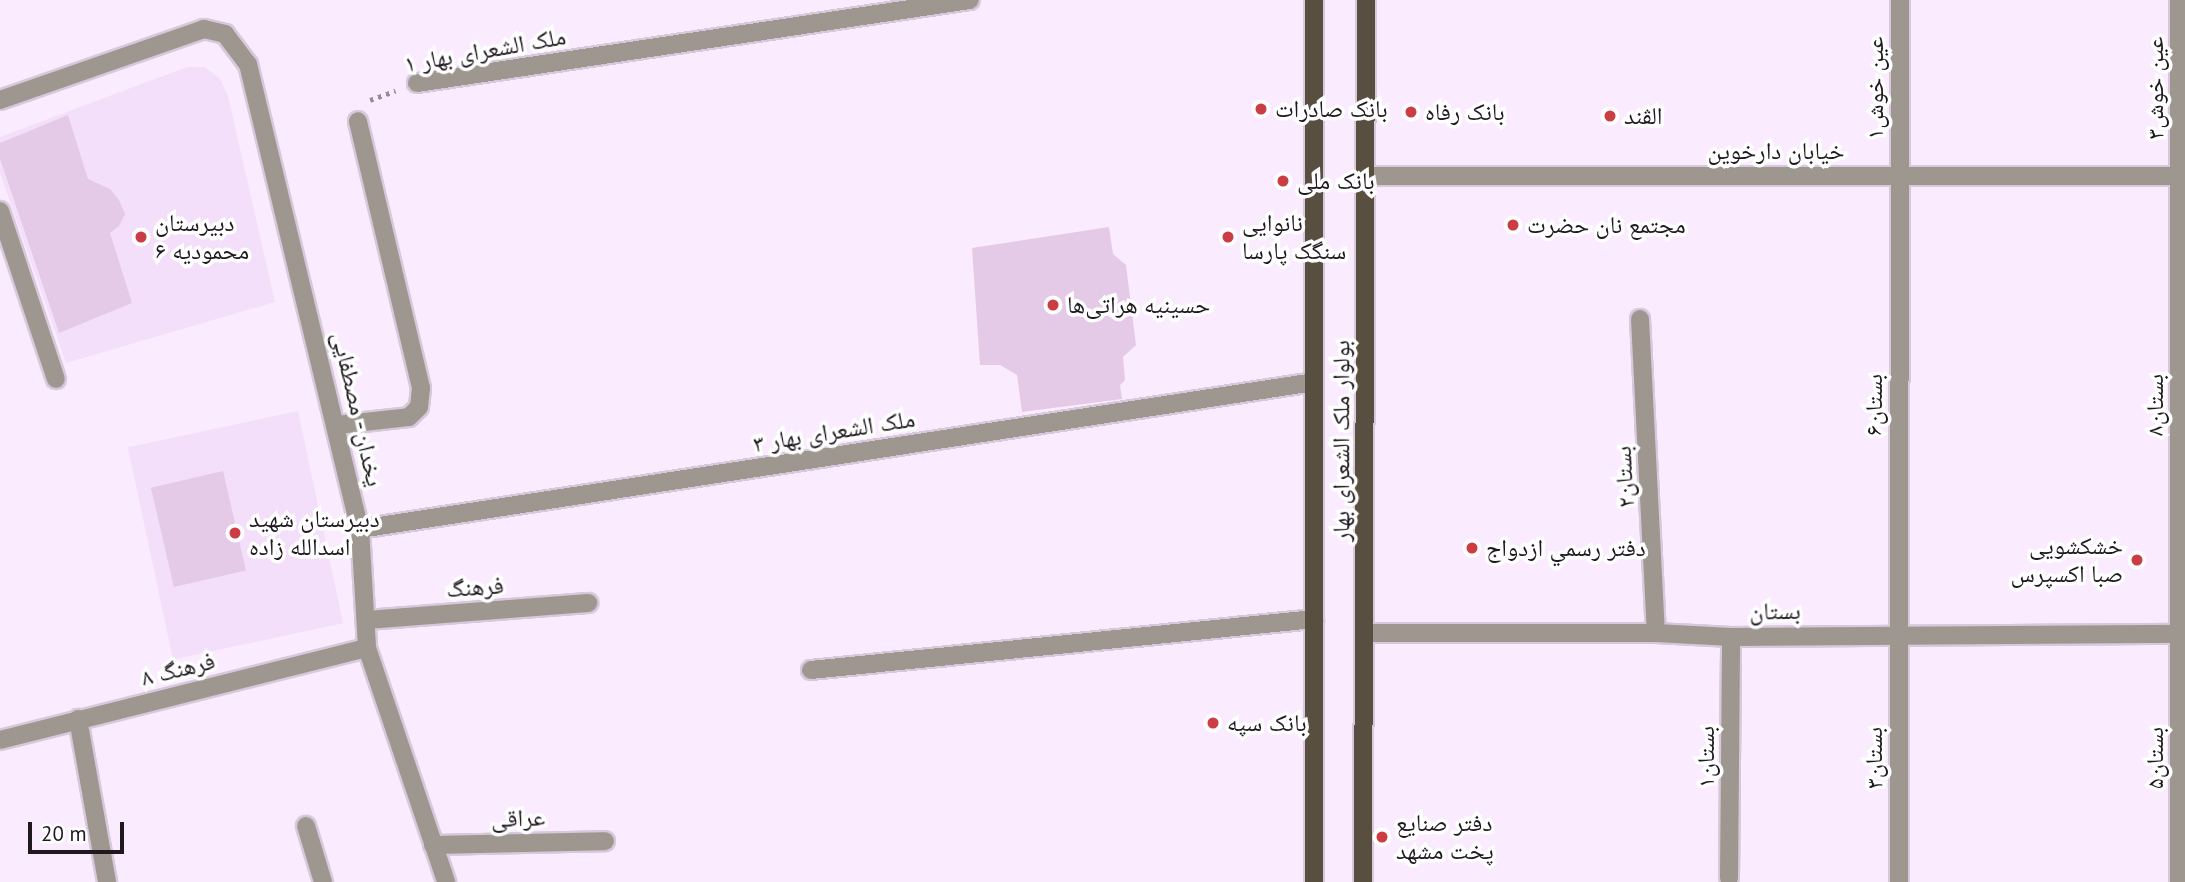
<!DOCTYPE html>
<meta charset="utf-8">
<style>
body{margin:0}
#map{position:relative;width:2185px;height:882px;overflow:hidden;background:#faebff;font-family:"PT Sans","Noto Naskh Arabic",sans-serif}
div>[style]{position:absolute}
.built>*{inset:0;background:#f4dffa;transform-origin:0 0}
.building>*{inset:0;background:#e4cae6;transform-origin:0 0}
.path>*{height:4.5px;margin-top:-2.25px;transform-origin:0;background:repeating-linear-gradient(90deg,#968b99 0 3.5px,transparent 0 8.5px)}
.roads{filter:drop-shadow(2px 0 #d7c9db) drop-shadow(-2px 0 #d7c9db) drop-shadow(0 2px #d7c9db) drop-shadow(0 -2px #d7c9db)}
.minor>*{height:18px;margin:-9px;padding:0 9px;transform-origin:9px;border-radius:9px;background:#9d978f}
.major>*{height:18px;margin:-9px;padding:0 9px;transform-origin:9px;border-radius:9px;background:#594f40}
.dots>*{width:19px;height:19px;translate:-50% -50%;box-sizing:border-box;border:4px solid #fefefe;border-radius:50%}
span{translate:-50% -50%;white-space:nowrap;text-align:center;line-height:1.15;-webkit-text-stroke:7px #fefefe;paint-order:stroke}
.street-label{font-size:24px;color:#1e181f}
.poi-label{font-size:24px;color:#1e181f}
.left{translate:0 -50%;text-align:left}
.right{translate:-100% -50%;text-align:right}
.scale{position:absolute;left:28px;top:822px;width:96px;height:32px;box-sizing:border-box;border:4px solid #1e181f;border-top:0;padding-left:9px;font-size:21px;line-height:24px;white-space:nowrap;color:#1e181f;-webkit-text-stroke:5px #fefefe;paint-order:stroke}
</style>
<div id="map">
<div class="built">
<div style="clip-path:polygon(187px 67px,205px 67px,220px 79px,228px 96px,275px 302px,66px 363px,0 173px,0 137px)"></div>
<div style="left:298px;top:411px;width:217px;height:174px;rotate:78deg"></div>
</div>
<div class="building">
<div style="clip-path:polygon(68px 115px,88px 179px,110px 189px,119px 200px,125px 214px,119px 226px,110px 233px,132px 303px,59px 333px,0 159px,0 143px)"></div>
<div style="clip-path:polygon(1109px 227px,1113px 254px,1126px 265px,1136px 345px,1123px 357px,1125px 380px,1120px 385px,1122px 399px,1022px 412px,1017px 375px,1000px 365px,980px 365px,972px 248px)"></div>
<div style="left:223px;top:471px;width:102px;height:74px;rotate:77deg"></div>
</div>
<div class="path">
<div style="left:370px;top:100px;width:27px;rotate:-20deg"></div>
</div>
<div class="roads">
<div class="minor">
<div style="left:2179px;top:0;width:882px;rotate:90deg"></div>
<div style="left:417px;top:83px;width:559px;rotate:-8.54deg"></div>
<div style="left:0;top:100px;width:216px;rotate:-19.2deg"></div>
<div style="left:204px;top:29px;width:22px;rotate:13deg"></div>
<div style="left:225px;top:34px;width:38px;rotate:53deg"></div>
<div style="left:248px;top:64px;width:478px;rotate:76.5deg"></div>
<div style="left:360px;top:529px;width:119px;rotate:86.6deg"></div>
<div style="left:367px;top:648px;width:247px;rotate:71.3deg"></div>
<div style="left:1366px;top:176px;width:819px"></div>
<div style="left:0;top:211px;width:177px;rotate:71.6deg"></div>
<div style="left:1640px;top:319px;width:314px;rotate:87.1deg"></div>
<div style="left:337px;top:425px;width:72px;rotate:-6.3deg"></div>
<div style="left:409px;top:417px;width:14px;rotate:-45deg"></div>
<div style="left:419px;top:407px;width:19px;rotate:-84deg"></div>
<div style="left:421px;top:388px;width:274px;rotate:-103.3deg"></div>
<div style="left:360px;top:529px;width:965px;rotate:-8.76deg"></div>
<div style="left:366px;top:620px;width:223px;rotate:-4.4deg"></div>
<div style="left:1366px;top:633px;width:290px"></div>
<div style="left:1656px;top:633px;width:75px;rotate:3.1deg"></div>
<div style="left:1731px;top:637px;width:454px;rotate:-0.4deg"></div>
<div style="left:811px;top:670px;width:506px;rotate:-5.79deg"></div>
<div style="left:78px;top:719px;width:166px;rotate:79.9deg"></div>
<div style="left:0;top:740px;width:378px;rotate:-14.1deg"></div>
<div style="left:306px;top:826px;width:59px;rotate:73.1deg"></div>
<div style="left:433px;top:845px;width:172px;rotate:-1.3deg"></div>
<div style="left:1729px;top:878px;width:241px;rotate:-89.5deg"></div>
<div style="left:1899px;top:882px;width:882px;rotate:-89.94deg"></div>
</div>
<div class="major">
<div style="left:1314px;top:882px;width:882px;rotate:-90deg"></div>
<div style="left:1363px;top:882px;width:882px;rotate:-89.81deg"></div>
</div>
</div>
<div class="dots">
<div style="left:1261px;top:109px;background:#cc3d43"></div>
<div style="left:1411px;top:112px;background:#cc3d43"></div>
<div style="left:1610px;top:116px;background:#cc3d43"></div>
<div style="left:1283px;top:181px;background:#cc3d43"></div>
<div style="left:1513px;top:225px;background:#cc3d43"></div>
<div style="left:141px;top:237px;background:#cc3d43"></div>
<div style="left:1228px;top:237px;background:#cc3d43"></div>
<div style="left:1053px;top:305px;background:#cc3d43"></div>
<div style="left:235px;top:533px;background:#cc3d43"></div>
<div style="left:1472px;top:548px;background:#cc3d43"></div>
<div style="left:2137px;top:560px;background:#cc3d43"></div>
<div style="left:1213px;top:723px;background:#cc3d43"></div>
<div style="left:1382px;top:837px;background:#cc3d43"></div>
</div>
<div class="street-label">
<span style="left:485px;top:50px;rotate:-10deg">ملک الشعرای بهار ۱</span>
<span style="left:1875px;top:88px;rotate:-90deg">عین خوش۱</span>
<span style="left:2155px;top:88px;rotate:-90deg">عین خوش۳</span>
<span style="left:1776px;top:151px">خیابان دارخوین</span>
<span style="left:1874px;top:405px;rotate:-90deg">بستان۶</span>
<span style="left:2155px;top:405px;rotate:-90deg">بستان۸</span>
<span style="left:358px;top:409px;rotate:77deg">یخدان - مصطفایی</span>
<span style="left:834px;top:431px;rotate:-9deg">ملک الشعرای بهار ۳</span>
<span style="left:1341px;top:441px;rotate:-90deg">بولوار ملک الشعرای بهار</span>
<span style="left:1624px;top:477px;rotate:-93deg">بستان۲</span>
<span style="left:475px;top:587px;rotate:-4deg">فرهنگ</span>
<span style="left:1775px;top:611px;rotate:-1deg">بستان</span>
<span style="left:178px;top:669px;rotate:-14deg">فرهنگ ۸</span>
<span style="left:1706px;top:757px;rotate:-90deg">بستان۱</span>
<span style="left:1874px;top:758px;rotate:-90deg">بستان۳</span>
<span style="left:2155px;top:758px;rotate:-90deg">بستان۵</span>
<span style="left:518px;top:818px;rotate:-2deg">عراقی</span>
</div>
<div class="poi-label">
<span class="left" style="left:1275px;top:109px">بانک صادرات</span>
<span class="left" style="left:1425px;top:112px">بانک رفاه</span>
<span class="left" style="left:1624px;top:116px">الڤند</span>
<span class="left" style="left:1297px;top:181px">بانک ملی</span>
<span class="left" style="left:155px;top:237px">دبیرستان<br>محمودیه ۶</span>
<span class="left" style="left:1242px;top:237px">نانوایی<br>سنگک پارسا</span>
<span class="left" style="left:1527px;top:225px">مجتمع نان حضرت</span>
<span class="left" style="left:1067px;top:305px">حسینیه هراتی‌ها</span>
<span class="left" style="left:249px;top:533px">دبیرستان شهید<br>اسدالله زاده</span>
<span class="right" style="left:2123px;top:560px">خشکشویی<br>صبا اکسپرس</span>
<span class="left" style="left:1486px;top:548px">دفتر رسمي ازدواج</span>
<span class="left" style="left:1227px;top:723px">بانک سپه</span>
<span class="left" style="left:1396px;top:837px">دفتر صنایع<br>پخت مشهد</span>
</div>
<div class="scale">20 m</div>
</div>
